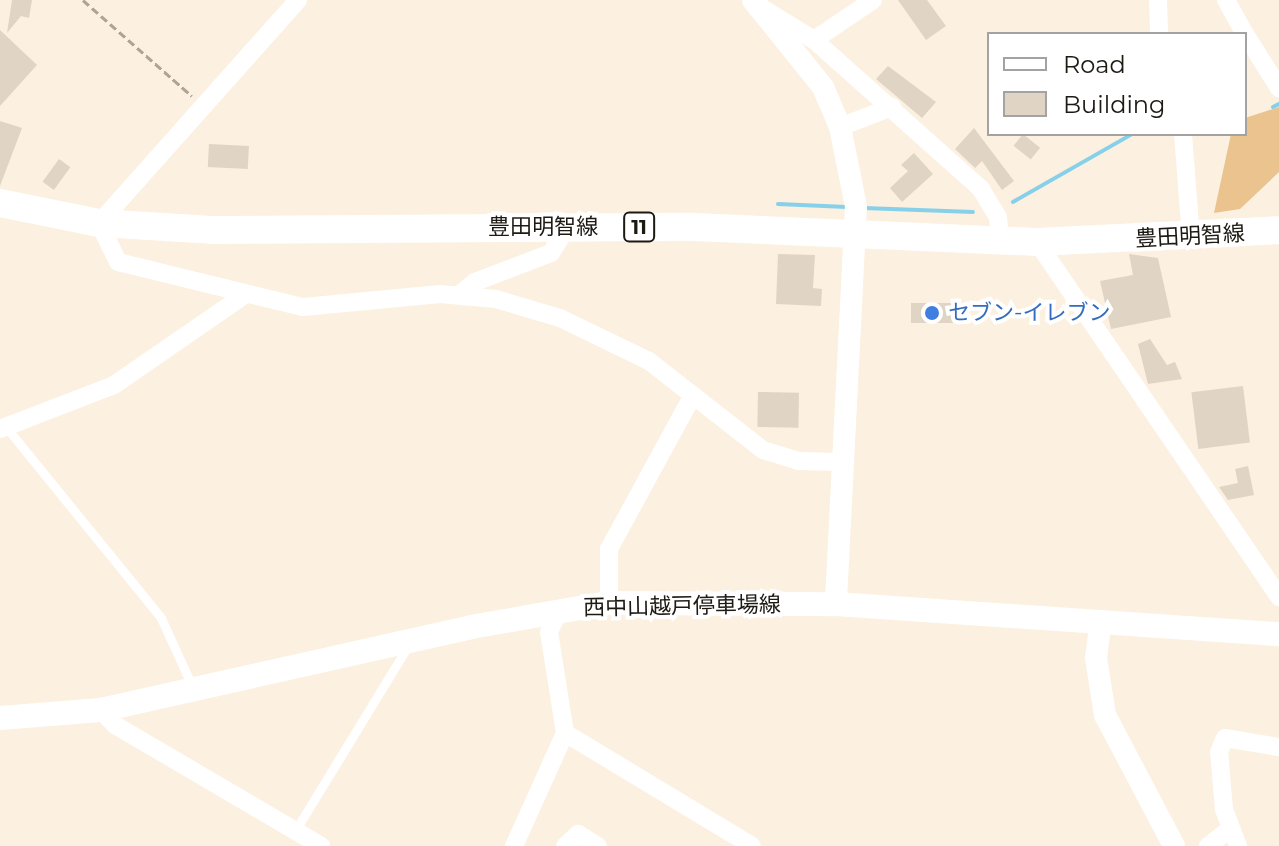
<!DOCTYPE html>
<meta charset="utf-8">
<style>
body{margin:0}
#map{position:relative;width:1279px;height:846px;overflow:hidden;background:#fcf0e0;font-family:Montserrat,"Noto Sans JP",sans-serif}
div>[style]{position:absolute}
.green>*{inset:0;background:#eac38f}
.stream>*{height:4px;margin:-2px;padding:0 2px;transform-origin:2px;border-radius:2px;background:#87d0ea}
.building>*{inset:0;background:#e0d4c5;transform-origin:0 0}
.path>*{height:3px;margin-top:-1.5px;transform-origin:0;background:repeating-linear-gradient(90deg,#ada498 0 8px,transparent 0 12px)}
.service>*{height:9px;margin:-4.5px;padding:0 4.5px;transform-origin:4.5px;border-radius:4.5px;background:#fff}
.minor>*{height:18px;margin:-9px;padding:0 9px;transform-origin:9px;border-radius:9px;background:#fff}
.tertiary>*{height:22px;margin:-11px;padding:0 11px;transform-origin:11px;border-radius:11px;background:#fff}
.secondary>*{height:24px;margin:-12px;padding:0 12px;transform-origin:12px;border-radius:12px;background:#fff}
.primary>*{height:28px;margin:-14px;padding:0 14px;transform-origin:14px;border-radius:14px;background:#fff}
.dots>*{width:22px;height:22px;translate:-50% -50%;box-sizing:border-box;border:4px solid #fff;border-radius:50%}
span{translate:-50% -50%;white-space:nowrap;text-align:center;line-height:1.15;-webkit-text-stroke:8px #fff;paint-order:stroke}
.shield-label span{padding:2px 6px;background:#fff;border:2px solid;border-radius:6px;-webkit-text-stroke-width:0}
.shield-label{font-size:20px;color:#1d1913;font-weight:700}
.street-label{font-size:22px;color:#1d1913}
.shop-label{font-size:22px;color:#366cbe}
.left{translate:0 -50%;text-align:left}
.legend{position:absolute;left:987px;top:32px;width:260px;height:104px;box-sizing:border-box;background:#fff;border:2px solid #a5a3a1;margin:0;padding:10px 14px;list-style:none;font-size:24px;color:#1d1913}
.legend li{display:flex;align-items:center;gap:16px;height:40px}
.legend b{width:40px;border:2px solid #a5a3a1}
</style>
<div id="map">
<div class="green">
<div style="clip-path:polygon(1279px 107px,1279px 172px,1240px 209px,1214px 213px,1231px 134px,1245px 134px,1245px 118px)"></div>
</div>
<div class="stream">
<div style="left:1273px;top:107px;width:7px;rotate:-27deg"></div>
<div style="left:1013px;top:202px;width:137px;rotate:-29.7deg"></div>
<div style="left:778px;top:204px;width:69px;rotate:2.5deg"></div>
<div style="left:864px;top:208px;width:109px;rotate:2.1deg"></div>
</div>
<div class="building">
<div style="clip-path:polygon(12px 0,32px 0,29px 18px,21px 16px,7px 33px)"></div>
<div style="clip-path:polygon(898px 0,927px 0,946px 26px,926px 40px)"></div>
<div style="clip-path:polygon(0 30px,37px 65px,0 106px)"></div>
<div style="clip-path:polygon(888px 66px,936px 102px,922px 118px,876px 79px)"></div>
<div style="clip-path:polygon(0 121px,22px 128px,0 186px)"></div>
<div style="clip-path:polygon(974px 128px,1014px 181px,1002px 190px,982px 161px,975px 168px,955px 149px)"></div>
<div style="left:1023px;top:134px;width:22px;height:15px;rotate:39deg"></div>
<div style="left:209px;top:144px;width:40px;height:23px;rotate:3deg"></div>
<div style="clip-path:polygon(914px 153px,933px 174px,902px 202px,890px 188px,908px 171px,901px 165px)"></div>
<div style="left:59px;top:159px;width:14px;height:28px;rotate:36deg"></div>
<div style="clip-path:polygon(778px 254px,815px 255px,813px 288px,822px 289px,821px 306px,776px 304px)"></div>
<div style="clip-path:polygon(1129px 254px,1158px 258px,1171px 317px,1111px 329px,1100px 281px,1133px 275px)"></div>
<div style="left:911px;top:303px;width:42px;height:20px"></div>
<div style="clip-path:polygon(1150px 339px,1167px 365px,1175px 362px,1182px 379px,1148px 384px,1138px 344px)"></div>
<div style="left:1243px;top:386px;width:57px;height:52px;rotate:83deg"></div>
<div style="left:758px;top:392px;width:41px;height:35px;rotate:1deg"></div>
<div style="clip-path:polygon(1248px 466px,1254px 495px,1228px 500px,1219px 487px,1238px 483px,1235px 469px)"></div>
</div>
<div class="path">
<div style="left:83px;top:0;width:145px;rotate:41.4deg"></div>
</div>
<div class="service">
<div style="left:6px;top:427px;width:246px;rotate:50.9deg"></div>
<div style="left:161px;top:618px;width:77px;rotate:65.4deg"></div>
<div style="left:295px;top:831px;width:217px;rotate:-58.6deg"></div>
</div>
<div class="minor">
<div style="left:298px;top:0;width:299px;rotate:131.7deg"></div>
<div style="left:99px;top:223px;width:43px;rotate:64deg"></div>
<div style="left:118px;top:262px;width:190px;rotate:13.7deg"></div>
<div style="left:303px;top:307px;width:138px;rotate:-5.4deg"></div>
<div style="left:440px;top:294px;width:56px;rotate:5.1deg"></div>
<div style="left:496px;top:299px;width:67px;rotate:16.5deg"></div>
<div style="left:560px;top:318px;width:99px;rotate:25.8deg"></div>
<div style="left:649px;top:361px;width:145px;rotate:38deg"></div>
<div style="left:763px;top:450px;width:37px;rotate:17deg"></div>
<div style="left:798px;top:461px;width:45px;rotate:1.3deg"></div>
<div style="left:1158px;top:0;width:34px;rotate:88deg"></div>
<div style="left:1226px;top:0;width:39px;rotate:61deg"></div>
<div style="left:765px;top:10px;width:57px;rotate:31.5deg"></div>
<div style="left:814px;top:40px;width:224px;rotate:41.7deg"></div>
<div style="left:981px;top:189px;width:33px;rotate:59deg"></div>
<div style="left:998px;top:217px;width:23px;rotate:85deg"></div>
<div style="left:1245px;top:34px;width:64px;rotate:57.8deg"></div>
<div style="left:814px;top:40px;width:71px;rotate:-34.1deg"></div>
<div style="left:840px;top:127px;width:56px;rotate:-21deg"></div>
<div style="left:1183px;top:134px;width:104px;rotate:85.6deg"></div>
<div style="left:1037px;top:242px;width:430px;rotate:55.7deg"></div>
<div style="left:460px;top:294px;width:19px;rotate:-39deg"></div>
<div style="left:475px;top:282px;width:81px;rotate:-20.9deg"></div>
<div style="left:551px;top:253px;width:31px;rotate:-58deg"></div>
<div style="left:0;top:429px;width:122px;rotate:-21.1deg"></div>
<div style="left:114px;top:385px;width:157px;rotate:-34.6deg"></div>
<div style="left:609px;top:603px;width:54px;rotate:-90deg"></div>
<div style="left:609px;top:549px;width:175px;rotate:-61.4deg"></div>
<div style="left:101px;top:710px;width:21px;rotate:47deg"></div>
<div style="left:115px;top:725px;width:239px;rotate:30.4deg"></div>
<div style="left:565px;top:733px;width:218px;rotate:31.1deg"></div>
<div style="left:514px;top:846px;width:124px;rotate:-65.7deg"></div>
<div style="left:565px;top:733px;width:102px;rotate:-99deg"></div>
<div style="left:549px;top:632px;width:26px;rotate:-65deg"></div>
<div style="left:565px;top:846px;width:18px;rotate:-43deg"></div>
<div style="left:578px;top:834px;width:23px;rotate:31deg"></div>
<div style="left:1208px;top:846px;width:28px;rotate:-38deg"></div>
<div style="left:1238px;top:846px;width:40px;rotate:-111deg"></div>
<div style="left:1224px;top:809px;width:57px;rotate:-95deg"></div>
<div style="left:1219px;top:752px;width:15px;rotate:-67deg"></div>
<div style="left:1225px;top:738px;width:55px;rotate:9.5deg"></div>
</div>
<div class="tertiary">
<div style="left:753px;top:0;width:112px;rotate:51.2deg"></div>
<div style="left:823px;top:87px;width:43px;rotate:67deg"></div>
<div style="left:840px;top:127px;width:81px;rotate:78.6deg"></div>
<div style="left:856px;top:206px;width:399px;rotate:92.9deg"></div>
<div style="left:1100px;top:626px;width:32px;rotate:97deg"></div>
<div style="left:1096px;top:658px;width:58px;rotate:81deg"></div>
<div style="left:1105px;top:715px;width:148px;rotate:62.2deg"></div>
</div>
<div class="secondary">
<div style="left:0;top:718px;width:101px;rotate:-4.5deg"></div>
<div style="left:101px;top:710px;width:379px;rotate:-12.6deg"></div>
<div style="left:471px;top:627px;width:140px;rotate:-9.9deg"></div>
<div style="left:609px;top:603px;width:227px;rotate:0.3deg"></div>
<div style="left:836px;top:604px;width:444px;rotate:3.9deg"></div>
</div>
<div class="primary">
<div style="left:0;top:203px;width:101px;rotate:11.4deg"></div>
<div style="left:99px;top:223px;width:113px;rotate:3.5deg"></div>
<div style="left:212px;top:230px;width:481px;rotate:-0.4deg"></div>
<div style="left:693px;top:227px;width:344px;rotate:2.5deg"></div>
<div style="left:1037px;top:242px;width:242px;rotate:-2.8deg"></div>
</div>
<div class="dots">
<div style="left:932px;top:313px;background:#3f7fe0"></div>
</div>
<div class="shield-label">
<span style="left:639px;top:227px">11</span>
</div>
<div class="street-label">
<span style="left:543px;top:227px">豊田明智線</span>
<span style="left:1190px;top:236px;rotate:-3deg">豊田明智線</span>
<span style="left:682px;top:606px;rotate:-1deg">西中山越戸停車場線</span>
</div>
<div class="shop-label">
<span class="left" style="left:948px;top:313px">セブン-イレブン</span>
</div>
<ul class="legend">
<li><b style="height:10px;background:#fff"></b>Road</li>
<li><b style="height:22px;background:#e0d4c5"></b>Building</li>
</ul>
</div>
